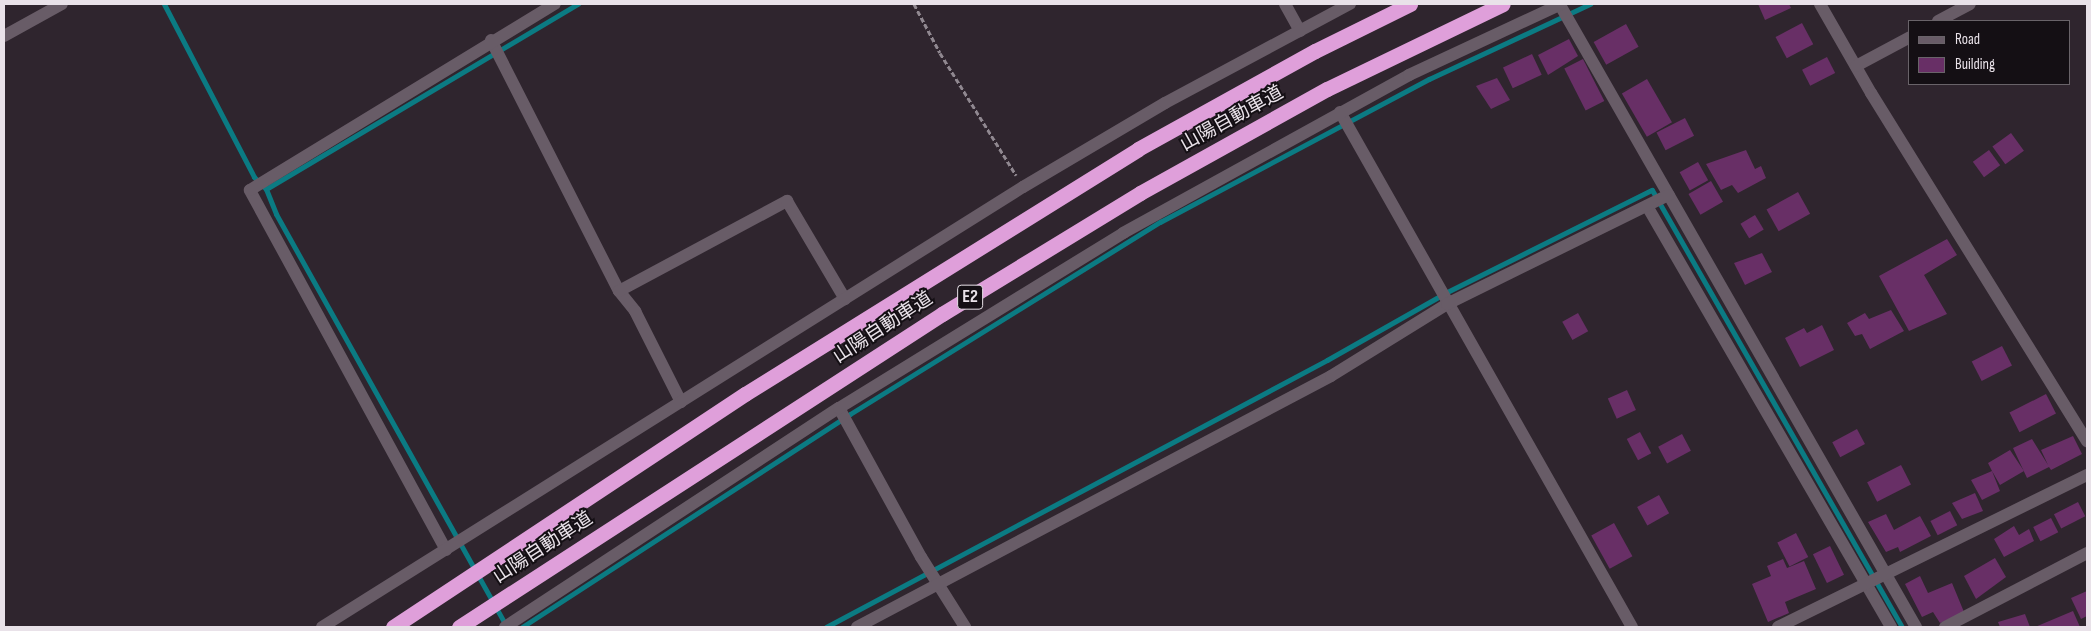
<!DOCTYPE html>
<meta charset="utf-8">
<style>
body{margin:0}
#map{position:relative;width:2091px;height:631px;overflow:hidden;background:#2f252e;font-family:"Sofia Sans Condensed","Noto Sans JP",sans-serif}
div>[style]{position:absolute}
.stream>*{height:5px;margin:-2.5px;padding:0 2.5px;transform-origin:2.5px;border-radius:2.5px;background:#0b7b83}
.building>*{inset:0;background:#682f66;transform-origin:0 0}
.path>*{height:3px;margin-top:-1.5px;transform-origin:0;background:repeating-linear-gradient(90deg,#908890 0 5px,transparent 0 7.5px)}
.minor>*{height:12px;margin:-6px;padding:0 6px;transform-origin:6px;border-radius:6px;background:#685c67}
.motorway>*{height:15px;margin:-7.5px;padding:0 7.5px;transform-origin:7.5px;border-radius:7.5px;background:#df9fda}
span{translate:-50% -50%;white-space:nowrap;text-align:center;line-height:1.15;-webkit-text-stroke:4px #140f14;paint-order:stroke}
.shield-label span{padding:1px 4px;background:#140f14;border:1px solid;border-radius:4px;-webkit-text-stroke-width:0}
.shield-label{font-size:18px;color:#e9e2e9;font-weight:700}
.street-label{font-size:19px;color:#e9e2e9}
.frame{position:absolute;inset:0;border:5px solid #e9e2e9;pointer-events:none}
.legend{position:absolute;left:1908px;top:20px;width:162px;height:65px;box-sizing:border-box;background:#140f14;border:1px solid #696369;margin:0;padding:6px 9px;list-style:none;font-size:15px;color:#e9e2e9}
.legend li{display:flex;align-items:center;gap:10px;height:25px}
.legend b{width:25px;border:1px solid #696369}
</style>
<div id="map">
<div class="stream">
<div style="left:164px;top:4px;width:195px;rotate:62.5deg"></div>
<div style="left:254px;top:177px;width:17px;rotate:45deg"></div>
<div style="left:266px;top:189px;width:27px;rotate:68deg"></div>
<div style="left:276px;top:214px;width:471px;rotate:60.8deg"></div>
<div style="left:266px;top:189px;width:363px;rotate:-30.7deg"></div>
<div style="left:522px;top:627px;width:391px;rotate:-33deg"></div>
<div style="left:850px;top:414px;width:365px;rotate:-31.8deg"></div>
<div style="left:1160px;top:222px;width:305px;rotate:-28deg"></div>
<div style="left:1429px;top:79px;width:178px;rotate:-25deg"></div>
<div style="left:826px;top:627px;width:568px;rotate:-28.05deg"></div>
<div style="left:1327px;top:360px;width:138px;rotate:-29.5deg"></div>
<div style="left:1447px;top:292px;width:229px;rotate:-26.5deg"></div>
<div style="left:1652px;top:190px;width:503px;rotate:60.23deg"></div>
</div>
<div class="building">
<div style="clip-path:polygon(1758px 4px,1789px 4px,1791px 8px,1765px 20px)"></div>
<div style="left:1802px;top:23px;width:24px;height:30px;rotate:62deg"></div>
<div style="left:1626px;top:24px;width:26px;height:37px;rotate:61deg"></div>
<div style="clip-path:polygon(1569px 39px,1578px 56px,1548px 75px,1538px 55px)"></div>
<div style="left:1532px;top:54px;width:23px;height:32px;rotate:65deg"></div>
<div style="left:1827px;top:57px;width:18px;height:28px;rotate:63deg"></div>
<div style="left:1583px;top:59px;width:47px;height:21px;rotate:63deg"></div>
<div style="clip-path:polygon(1497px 78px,1510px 100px,1491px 109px,1476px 86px)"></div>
<div style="left:1647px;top:79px;width:50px;height:29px;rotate:60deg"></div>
<div style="left:1685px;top:118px;width:20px;height:32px;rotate:63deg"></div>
<div style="left:2011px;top:133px;width:22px;height:23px;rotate:54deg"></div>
<div style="clip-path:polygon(1746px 150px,1755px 169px,1761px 166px,1766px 178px,1738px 193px,1732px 185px,1721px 190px,1706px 164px)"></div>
<div style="left:1989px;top:150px;width:19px;height:20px;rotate:54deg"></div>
<div style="left:1698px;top:162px;width:21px;height:21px;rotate:61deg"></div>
<div style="left:1711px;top:181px;width:24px;height:26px;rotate:60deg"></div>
<div style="left:1798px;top:192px;width:25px;height:36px;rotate:61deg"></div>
<div style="left:1755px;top:215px;width:17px;height:17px;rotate:59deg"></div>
<div style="clip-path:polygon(1947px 239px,1957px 255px,1924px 275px,1947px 314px,1909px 331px,1879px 276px)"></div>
<div style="clip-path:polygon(1762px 253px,1772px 272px,1745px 285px,1734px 263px)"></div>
<div style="clip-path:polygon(1891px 310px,1904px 331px,1870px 349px,1862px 334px,1855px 336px,1847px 323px,1865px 313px,1869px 319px)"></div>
<div style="left:1578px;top:313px;width:21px;height:18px;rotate:61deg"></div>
<div style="clip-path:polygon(1822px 325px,1834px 350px,1800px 367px,1785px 338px,1804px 328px,1807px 333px)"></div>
<div style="left:2002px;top:346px;width:22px;height:34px;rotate:63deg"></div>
<div style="left:1627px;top:390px;width:22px;height:21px;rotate:66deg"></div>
<div style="left:2046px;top:394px;width:22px;height:41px;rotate:63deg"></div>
<div style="left:1857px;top:429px;width:17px;height:28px;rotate:62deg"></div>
<div style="left:1640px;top:432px;width:24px;height:15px;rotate:62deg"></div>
<div style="left:1682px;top:434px;width:19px;height:27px;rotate:62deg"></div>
<div style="clip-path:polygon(2073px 436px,2082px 454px,2051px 470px,2049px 467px,2027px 478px,2013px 448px,2032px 439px,2048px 465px,2041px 450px)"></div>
<div style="clip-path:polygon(2010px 450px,2024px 471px,2000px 485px,1992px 471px,2000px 491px,1982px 500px,1971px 480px,1992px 471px,1988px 463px)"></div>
<div style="left:1901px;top:465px;width:22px;height:38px;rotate:63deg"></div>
<div style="clip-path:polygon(1975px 493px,1983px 511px,1962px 519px,1952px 503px)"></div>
<div style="left:1659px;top:495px;width:21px;height:25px;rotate:61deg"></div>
<div style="left:2078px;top:502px;width:16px;height:27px;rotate:63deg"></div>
<div style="left:1950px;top:511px;width:16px;height:22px;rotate:63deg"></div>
<div style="clip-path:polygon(1886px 514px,1894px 530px,1920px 516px,1931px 536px,1900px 552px,1898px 547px,1886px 552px,1868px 522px)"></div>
<div style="left:2051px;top:518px;width:16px;height:20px;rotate:63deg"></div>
<div style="left:1614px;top:523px;width:38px;height:26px;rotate:61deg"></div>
<div style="clip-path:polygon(2014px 526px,2019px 535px,2029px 529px,2034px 541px,2004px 557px,1994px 539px)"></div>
<div style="left:1796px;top:533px;width:27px;height:21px;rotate:63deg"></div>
<div style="left:1830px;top:546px;width:32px;height:19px;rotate:64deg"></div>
<div style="clip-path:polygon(1995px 558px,2006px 577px,1976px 599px,1964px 576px)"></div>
<div style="clip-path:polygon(1783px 559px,1787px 568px,1804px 561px,1816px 589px,1785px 602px,1789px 613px,1768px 622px,1752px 584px,1771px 576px,1767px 566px)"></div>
<div style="clip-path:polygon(1920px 576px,1928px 593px,1952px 583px,1964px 612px,1940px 623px,1933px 612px,1922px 617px,1905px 584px)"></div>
<div style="clip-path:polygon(2087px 591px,2087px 616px,2081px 619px,2071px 598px)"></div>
<div style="clip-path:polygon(2073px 611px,2080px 627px,2035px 627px)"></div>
<div style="clip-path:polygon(2025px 614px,2030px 627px,2000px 627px,1998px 622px)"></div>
</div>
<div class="path">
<div style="left:914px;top:4px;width:55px;rotate:62deg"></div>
<div style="left:940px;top:53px;width:144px;rotate:58.1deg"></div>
</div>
<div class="minor">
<div style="left:1285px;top:4px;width:31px;rotate:61deg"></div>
<div style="left:1820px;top:4px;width:103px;rotate:60.2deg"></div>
<div style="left:1871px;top:93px;width:410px;rotate:58.2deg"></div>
<div style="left:1560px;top:5px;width:717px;rotate:60.22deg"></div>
<div style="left:1938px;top:21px;width:36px;rotate:-28deg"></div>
<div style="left:4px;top:36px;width:66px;rotate:-28.9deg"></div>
<div style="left:491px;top:40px;width:282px;rotate:63deg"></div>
<div style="left:619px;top:291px;width:26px;rotate:51deg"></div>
<div style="left:635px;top:311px;width:102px;rotate:63.2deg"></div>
<div style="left:1856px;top:66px;width:61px;rotate:-28.2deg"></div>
<div style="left:1340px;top:112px;width:592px;rotate:60.45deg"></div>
<div style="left:1647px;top:206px;width:487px;rotate:59.9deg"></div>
<div style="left:619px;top:291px;width:191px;rotate:-28.2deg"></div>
<div style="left:787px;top:201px;width:114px;rotate:59.4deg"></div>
<div style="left:839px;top:408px;width:170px;rotate:61.2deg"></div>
<div style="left:921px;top:557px;width:83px;rotate:57.8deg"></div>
<div style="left:446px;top:550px;width:410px;rotate:-118.6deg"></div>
<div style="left:250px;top:190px;width:357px;rotate:-31.4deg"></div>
<div style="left:322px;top:627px;width:828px;rotate:-32.12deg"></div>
<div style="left:1023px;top:187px;width:165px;rotate:-30.6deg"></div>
<div style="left:1165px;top:103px;width:210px;rotate:-28.2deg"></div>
<div style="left:505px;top:627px;width:399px;rotate:-33.3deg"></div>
<div style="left:839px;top:408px;width:334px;rotate:-31.6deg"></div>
<div style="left:1123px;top:233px;width:327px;rotate:-28.9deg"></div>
<div style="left:1409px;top:75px;width:168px;rotate:-25deg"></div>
<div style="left:857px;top:627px;width:536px;rotate:-27.9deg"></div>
<div style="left:1331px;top:376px;width:137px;rotate:-31.8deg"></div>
<div style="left:1447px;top:304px;width:247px;rotate:-26.2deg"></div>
<div style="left:1778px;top:627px;width:344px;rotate:-26.2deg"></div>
<div style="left:1945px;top:627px;width:160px;rotate:-27.5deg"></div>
</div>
<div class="motorway">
<div style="left:393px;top:627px;width:422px;rotate:-33.5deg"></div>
<div style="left:745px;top:394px;width:463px;rotate:-31.9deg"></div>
<div style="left:1138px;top:149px;width:202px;rotate:-29deg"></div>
<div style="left:1315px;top:51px;width:106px;rotate:-26.3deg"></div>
<div style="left:459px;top:627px;width:576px;rotate:-32.94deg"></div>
<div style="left:942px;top:314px;width:232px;rotate:-31.4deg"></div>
<div style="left:1140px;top:193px;width:214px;rotate:-29.1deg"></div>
<div style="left:1327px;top:89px;width:195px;rotate:-25.8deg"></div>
</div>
<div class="shield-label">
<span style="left:970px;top:297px">E2</span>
</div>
<div class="street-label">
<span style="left:1232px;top:119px;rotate:-29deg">山陽自動車道</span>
<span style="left:883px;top:328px;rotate:-33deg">山陽自動車道</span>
<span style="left:543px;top:548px;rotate:-33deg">山陽自動車道</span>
</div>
<div class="frame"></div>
<ul class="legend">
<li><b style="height:6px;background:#685c67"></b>Road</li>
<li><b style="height:14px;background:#682f66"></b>Building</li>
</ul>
</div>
